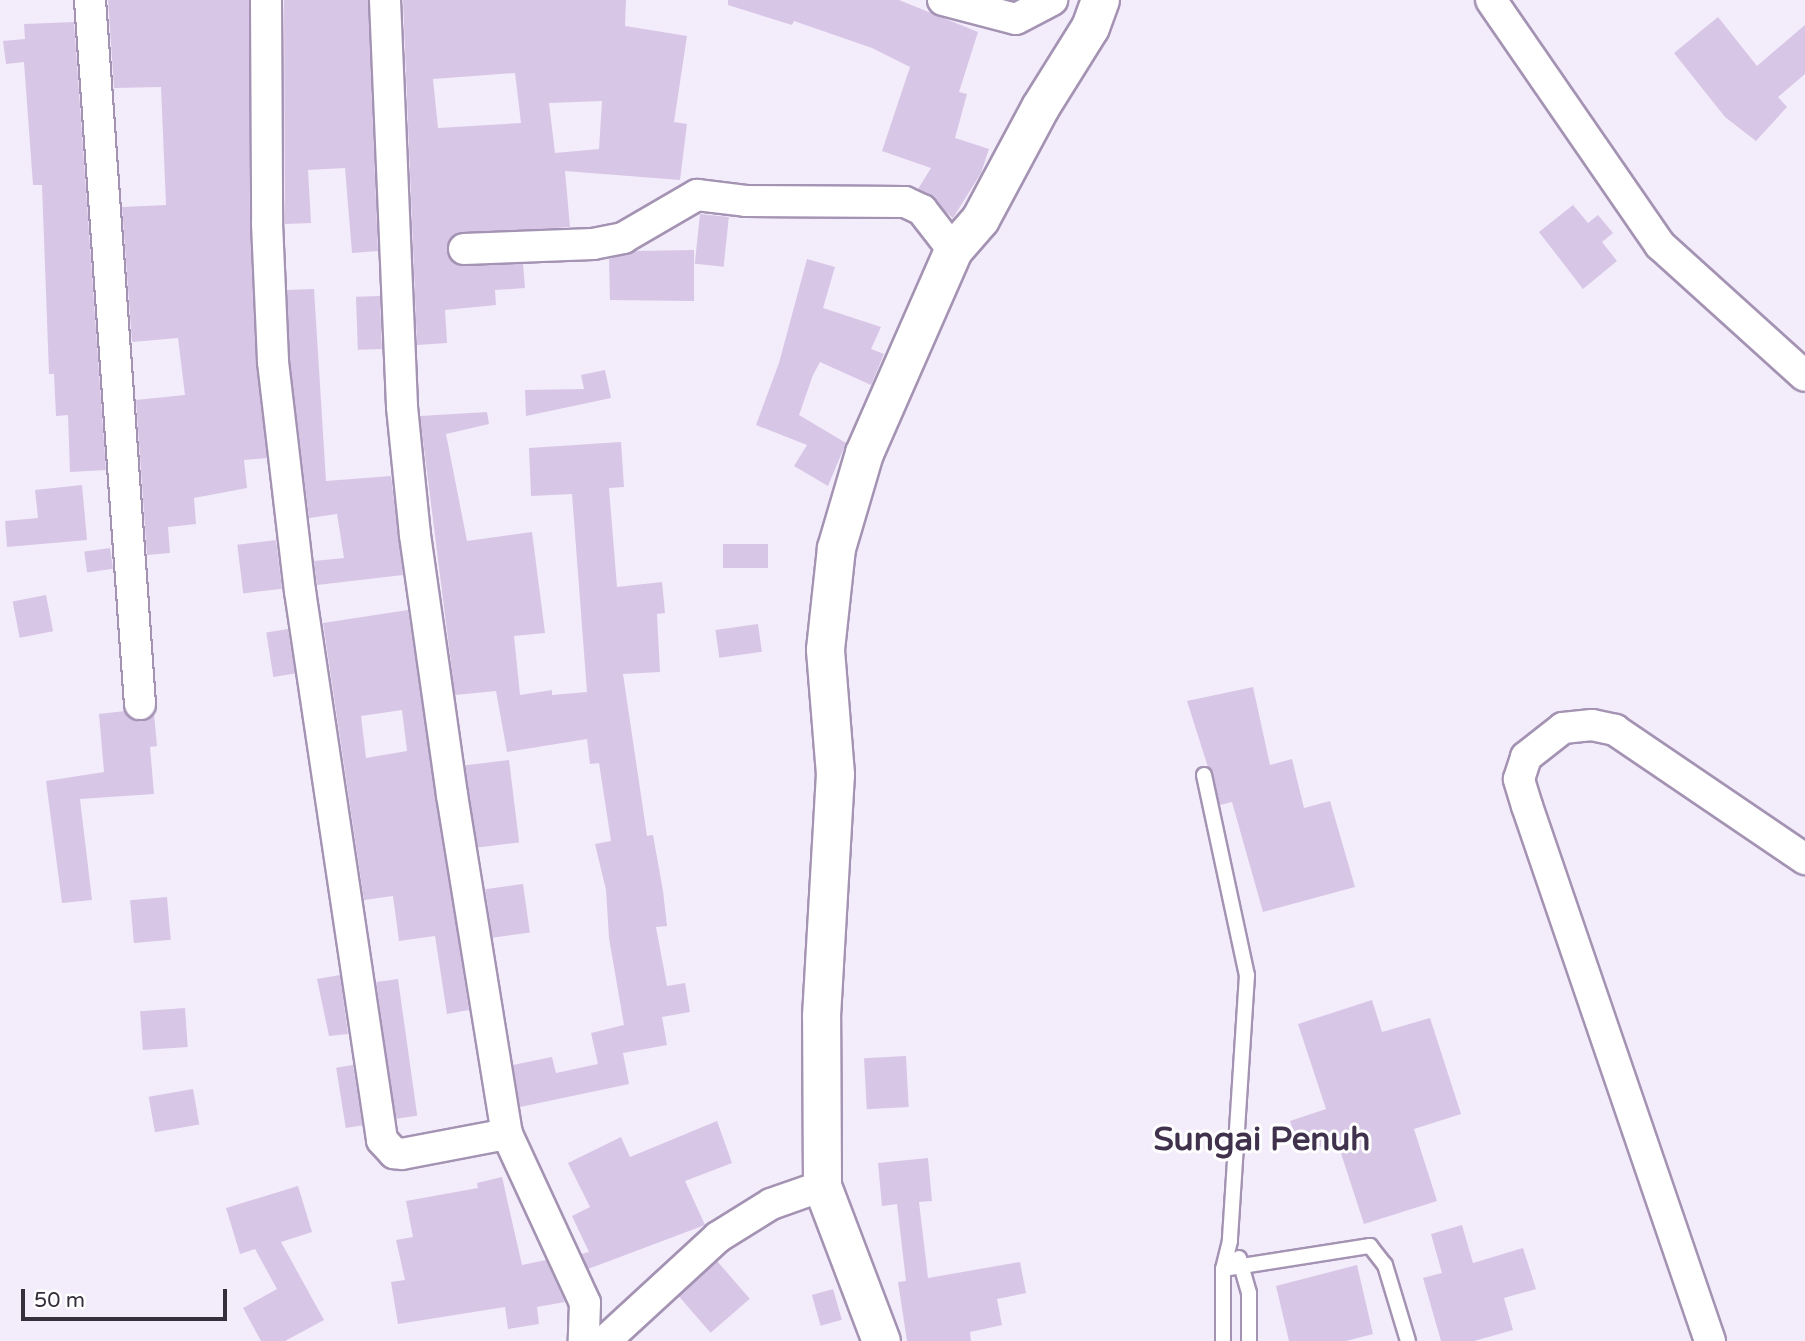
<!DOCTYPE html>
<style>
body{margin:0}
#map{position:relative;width:1805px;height:1341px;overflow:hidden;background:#f3ecfa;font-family:"Varela Round",sans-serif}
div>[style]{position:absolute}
.building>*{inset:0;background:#d8c6e7;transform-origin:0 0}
.roads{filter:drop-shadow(2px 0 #a493b3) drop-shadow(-2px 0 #a493b3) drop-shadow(0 2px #a493b3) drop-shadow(0 -2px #a493b3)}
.service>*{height:14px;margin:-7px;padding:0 7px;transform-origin:7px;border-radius:7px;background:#fff}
.minor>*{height:30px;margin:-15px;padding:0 15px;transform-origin:15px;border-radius:15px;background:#fff}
.tertiary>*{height:37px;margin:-18.5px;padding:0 18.5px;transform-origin:18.5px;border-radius:18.5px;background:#fff}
span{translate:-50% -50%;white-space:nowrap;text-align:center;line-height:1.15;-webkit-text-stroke:6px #fff;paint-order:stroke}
.town-label{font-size:33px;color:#40314c;font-weight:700}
.scale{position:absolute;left:21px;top:1289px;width:206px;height:32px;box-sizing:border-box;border:4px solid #352e3b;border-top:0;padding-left:9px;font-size:21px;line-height:24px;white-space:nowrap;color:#352e3b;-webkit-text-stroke:5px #fff;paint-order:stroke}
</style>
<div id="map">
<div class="building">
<div style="clip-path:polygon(108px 0,249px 0,250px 224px,256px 363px,267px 458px,244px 460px,247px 488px,194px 498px,196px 524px,168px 527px,170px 553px,147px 555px,136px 400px,185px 395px,178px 338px,132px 342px,122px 207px,166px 205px,161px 87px,114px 88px)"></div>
<div style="clip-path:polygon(284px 0,368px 0,378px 251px,352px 253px,345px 168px,308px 170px,311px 223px,285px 224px)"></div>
<div style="clip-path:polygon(evenodd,403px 0,626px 0,625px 26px,687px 36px,674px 122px,687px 124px,680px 180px,565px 171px,570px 227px,454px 235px,447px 250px,455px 264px,523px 264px,525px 288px,495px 290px,496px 305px,445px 310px,447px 343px,417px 345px,403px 0,515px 73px,521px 123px,438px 128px,433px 79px,515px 73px,403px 0,602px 101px,599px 149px,555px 153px,549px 103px,602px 101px)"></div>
<div style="clip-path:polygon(728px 0,899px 0,978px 32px,959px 92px,967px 94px,955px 138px,989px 149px,981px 173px,953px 218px,918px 189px,931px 168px,882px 151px,910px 67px,872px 48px,794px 21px,792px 25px,728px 5px)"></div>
<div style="clip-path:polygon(1718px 17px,1757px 66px,1805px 25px,1805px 74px,1778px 97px,1787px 107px,1756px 141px,1725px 117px,1674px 53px)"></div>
<div style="clip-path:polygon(74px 22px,106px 470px,70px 472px,68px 415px,56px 416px,54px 374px,49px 374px,42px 185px,33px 185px,24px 62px,6px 64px,3px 41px,25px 39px,24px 24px)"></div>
<div style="clip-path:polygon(1573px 205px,1588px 223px,1598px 215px,1613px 233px,1602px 242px,1617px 261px,1583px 289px,1539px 232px)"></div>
<div style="left:700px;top:214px;width:29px;height:50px;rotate:6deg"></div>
<div style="clip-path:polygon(694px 250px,694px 301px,610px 300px,609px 259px,636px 251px)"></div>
<div style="clip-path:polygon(807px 259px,835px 267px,823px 308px,881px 327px,871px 349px,884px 354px,871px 385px,820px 362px,813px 375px,799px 415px,846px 443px,828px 486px,794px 466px,807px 445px,756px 425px,779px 363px)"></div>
<div style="clip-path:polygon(314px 289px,326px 481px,391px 476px,403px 575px,317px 585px,314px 561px,344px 558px,337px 514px,309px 518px,290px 361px,287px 290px)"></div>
<div style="left:380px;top:296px;width:53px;height:24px;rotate:88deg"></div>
<div style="clip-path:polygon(605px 370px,611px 398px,526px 416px,525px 390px,584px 389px,581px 375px)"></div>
<div style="clip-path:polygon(487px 412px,489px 424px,446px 434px,467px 541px,532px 532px,545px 633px,514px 636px,520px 695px,552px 690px,552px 695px,587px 692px,572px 494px,531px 496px,529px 448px,621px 442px,624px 487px,609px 488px,617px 587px,662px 582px,665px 613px,657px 614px,660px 672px,623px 674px,647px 836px,653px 835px,663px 891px,667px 926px,656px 927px,667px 986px,685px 983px,690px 1012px,662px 1017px,667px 1045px,623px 1053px,629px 1084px,520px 1107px,513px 1065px,552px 1057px,556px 1073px,598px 1064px,591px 1033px,624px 1025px,609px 938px,606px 890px,595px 844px,611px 841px,599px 763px,590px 764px,587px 739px,507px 752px,496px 691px,455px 695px,420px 416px)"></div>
<div style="clip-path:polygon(82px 485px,87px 540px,7px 547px,5px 521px,38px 518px,35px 490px)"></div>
<div style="left:276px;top:540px;width:49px;height:39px;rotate:83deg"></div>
<div style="left:768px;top:544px;width:24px;height:45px;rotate:90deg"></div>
<div style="left:110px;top:548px;width:21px;height:26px;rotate:82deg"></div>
<div style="left:46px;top:595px;width:37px;height:34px;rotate:79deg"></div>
<div style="clip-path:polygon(evenodd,408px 610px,469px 1010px,447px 1014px,435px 936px,399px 941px,393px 896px,364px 900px,323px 623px,408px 610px,402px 710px,407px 751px,366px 758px,361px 716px,402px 710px)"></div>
<div style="left:758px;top:624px;width:28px;height:43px;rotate:82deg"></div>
<div style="left:288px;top:629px;width:45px;height:22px;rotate:81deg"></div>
<div style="clip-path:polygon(1253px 687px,1270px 765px,1292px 759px,1304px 808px,1330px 801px,1355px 887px,1263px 912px,1232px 802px,1220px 805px,1187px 701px)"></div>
<div style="clip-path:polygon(125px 711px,141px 721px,154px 714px,157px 746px,150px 747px,154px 794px,80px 799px,92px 900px,62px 903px,46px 781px,104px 772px,99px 714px)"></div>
<div style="left:509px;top:760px;width:83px;height:44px;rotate:83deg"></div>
<div style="left:523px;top:884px;width:49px;height:38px;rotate:82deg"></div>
<div style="left:167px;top:897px;width:43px;height:37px;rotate:85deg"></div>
<div style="clip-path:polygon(340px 975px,348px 1034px,329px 1036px,317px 979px)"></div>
<div style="left:398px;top:979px;width:138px;height:22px;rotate:82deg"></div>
<div style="clip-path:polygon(1372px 1000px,1382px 1032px,1430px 1018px,1461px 1114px,1414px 1129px,1437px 1201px,1364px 1224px,1337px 1141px,1301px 1154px,1290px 1121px,1326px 1109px,1298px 1024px)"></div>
<div style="left:185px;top:1008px;width:39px;height:45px;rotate:86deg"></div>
<div style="left:906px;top:1056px;width:51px;height:42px;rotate:87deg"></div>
<div style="left:353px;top:1065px;width:61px;height:17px;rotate:81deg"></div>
<div style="left:193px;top:1089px;width:36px;height:45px;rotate:80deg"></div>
<div style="clip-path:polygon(717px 1121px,732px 1163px,685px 1181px,705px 1225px,588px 1269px,581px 1254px,589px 1252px,572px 1216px,590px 1207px,568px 1163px,621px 1137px,630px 1157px)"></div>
<div style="clip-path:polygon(928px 1158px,932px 1201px,919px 1202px,928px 1278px,1020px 1262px,1026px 1293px,997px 1299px,1002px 1325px,970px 1332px,971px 1341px,907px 1341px,898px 1282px,906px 1281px,897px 1204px,882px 1206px,878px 1163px)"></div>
<div style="clip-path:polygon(502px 1177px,522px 1265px,546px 1260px,565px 1302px,537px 1307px,539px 1324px,508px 1329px,505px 1307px,398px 1324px,391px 1282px,405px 1280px,396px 1240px,413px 1237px,406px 1201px,478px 1188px,477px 1183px)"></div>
<div style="clip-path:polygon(298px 1186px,312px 1232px,281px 1242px,324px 1320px,285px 1341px,261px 1341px,243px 1308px,277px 1289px,255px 1249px,240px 1254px,226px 1208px)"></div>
<div style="clip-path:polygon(1462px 1225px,1473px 1263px,1523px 1248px,1536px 1289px,1504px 1298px,1513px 1330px,1474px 1341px,1441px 1341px,1423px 1278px,1442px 1273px,1431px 1234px)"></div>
<div style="left:717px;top:1261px;width:50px;height:52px;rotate:49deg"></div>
<div style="clip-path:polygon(1357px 1265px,1373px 1334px,1346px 1341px,1289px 1341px,1276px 1286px)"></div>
<div style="left:833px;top:1289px;width:32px;height:22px;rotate:74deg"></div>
</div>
<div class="roads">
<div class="service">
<div style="left:1204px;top:775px;width:205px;rotate:77.9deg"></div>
<div style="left:1247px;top:975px;width:267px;rotate:93.7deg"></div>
<div style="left:1230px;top:1241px;width:29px;rotate:104deg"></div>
<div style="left:1223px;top:1269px;width:72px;rotate:90deg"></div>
<div style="left:1239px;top:1258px;width:36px;rotate:74deg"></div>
<div style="left:1249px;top:1293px;width:48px;rotate:90deg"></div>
<div style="left:1223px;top:1269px;width:149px;rotate:-8.9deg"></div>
<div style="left:1370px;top:1246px;width:24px;rotate:52deg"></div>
<div style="left:1385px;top:1265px;width:79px;rotate:73.2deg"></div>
</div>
<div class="minor">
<div style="left:90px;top:0;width:706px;rotate:85.94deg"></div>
<div style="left:266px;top:0;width:223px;rotate:89.7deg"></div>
<div style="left:267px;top:223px;width:139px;rotate:87.5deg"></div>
<div style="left:273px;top:362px;width:231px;rotate:83.3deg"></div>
<div style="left:300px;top:591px;width:555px;rotate:81.5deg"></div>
<div style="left:382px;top:1140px;width:18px;rotate:47deg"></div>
<div style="left:394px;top:1153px;width:8px;rotate:7deg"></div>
<div style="left:402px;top:1154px;width:107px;rotate:-10.8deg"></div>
<div style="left:385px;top:0;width:407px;rotate:87.6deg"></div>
<div style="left:402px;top:407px;width:129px;rotate:84.2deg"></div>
<div style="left:415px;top:535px;width:263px;rotate:81.9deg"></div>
<div style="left:452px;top:795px;width:343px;rotate:80.8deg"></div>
<div style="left:507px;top:1134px;width:186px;rotate:65.2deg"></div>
<div style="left:585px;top:1303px;width:38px;rotate:92deg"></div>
<div style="left:943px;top:0;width:75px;rotate:14.6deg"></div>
<div style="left:1016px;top:19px;width:41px;rotate:-27.8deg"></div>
<div style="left:1491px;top:0;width:298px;rotate:55.4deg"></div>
<div style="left:1660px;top:245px;width:195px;rotate:42.1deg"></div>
<div style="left:464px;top:249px;width:129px;rotate:-2.2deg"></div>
<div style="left:593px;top:244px;width:31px;rotate:-11deg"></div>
<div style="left:623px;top:238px;width:86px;rotate:-30.2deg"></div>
<div style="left:697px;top:195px;width:49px;rotate:7deg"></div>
<div style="left:746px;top:201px;width:159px;rotate:0.4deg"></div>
<div style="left:905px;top:202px;width:19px;rotate:25deg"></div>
<div style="left:922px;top:210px;width:51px;rotate:52.2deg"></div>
<div style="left:605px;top:1341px;width:154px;rotate:-42.6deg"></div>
<div style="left:718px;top:1237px;width:62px;rotate:-31.9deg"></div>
<div style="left:771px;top:1204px;width:54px;rotate:-19.4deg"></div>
<div style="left:1710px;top:1341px;width:565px;rotate:-108.88deg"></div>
<div style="left:1527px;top:806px;width:28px;rotate:-107deg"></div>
<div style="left:1519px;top:779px;width:23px;rotate:-72deg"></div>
<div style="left:1526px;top:757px;width:47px;rotate:-38.1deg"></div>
<div style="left:1563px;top:728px;width:29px;rotate:-6deg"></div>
<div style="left:1592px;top:725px;width:24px;rotate:12deg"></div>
<div style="left:1615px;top:730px;width:230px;rotate:34.2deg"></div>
</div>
<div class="tertiary">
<div style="left:881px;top:1341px;width:166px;rotate:-110.8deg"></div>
<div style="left:822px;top:1186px;width:170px;rotate:-90.3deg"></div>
<div style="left:821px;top:1016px;width:242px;rotate:-86.7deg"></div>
<div style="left:835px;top:774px;width:125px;rotate:-94.6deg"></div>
<div style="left:825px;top:649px;width:102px;rotate:-83.8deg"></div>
<div style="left:836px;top:548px;width:99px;rotate:-73.6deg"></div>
<div style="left:864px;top:453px;width:222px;rotate:-66.3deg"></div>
<div style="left:953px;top:250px;width:41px;rotate:-48.9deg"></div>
<div style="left:980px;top:219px;width:127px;rotate:-61.8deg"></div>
<div style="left:1040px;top:107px;width:94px;rotate:-58deg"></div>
<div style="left:1090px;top:27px;width:29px;rotate:-70deg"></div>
</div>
</div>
<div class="town-label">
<span style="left:1262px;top:1140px">Sungai Penuh</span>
</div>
<div class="scale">50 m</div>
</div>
